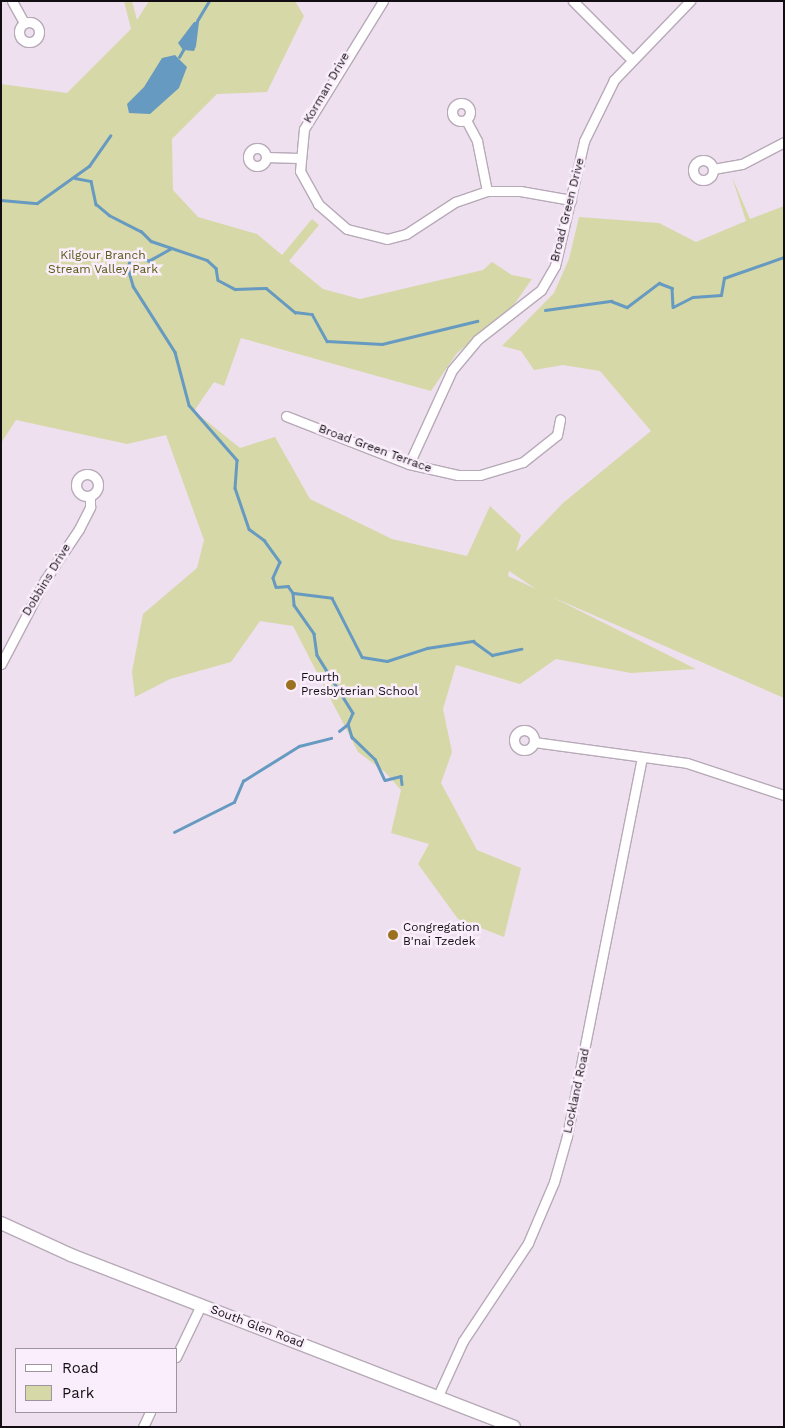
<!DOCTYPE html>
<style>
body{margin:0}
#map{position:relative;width:785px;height:1428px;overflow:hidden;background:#eee0ef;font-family:"Work Sans",sans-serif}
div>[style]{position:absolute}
.green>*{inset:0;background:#d6d8a7}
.water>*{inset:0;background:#679ac0}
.stream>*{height:2.5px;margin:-1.25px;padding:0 1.25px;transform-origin:1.25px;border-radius:1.25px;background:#679ac0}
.roads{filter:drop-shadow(1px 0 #b7aab8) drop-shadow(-1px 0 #b7aab8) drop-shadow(0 1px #b7aab8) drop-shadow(0 -1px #b7aab8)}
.street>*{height:9px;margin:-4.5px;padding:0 4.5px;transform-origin:4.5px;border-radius:4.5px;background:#fff}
.street>.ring{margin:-4.5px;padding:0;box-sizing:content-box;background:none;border:9px solid #fff;border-radius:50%}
.secondary>*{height:12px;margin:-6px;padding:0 6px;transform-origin:6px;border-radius:6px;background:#fff}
.dots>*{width:14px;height:14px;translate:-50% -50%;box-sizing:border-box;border:2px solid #fbeefc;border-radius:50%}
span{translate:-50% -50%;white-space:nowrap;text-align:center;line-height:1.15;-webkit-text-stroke:5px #fbeefc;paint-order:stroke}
.street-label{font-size:12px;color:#110d12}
.park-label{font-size:12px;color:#595a16}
.poi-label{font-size:12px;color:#110d12}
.left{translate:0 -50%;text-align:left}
.frame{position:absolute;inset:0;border:2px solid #110d12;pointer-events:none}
.legend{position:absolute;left:15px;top:1348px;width:162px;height:65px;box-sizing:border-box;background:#fbeefc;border:1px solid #9d949e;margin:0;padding:6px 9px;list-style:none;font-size:15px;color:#110d12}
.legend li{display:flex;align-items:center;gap:10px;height:25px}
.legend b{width:25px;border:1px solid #9d949e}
</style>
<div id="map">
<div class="green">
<div style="clip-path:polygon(evenodd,124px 1px,132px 1px,137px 20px,149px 1px,295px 1px,304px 16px,267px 92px,217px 94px,172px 139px,173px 190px,198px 217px,257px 234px,282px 255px,312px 219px,319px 225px,289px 261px,323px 289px,360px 299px,483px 270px,492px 262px,512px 275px,532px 279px,513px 306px,457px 353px,431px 391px,241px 338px,224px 386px,214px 382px,194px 411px,240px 448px,275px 437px,310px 499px,392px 539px,467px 556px,490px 506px,521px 535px,516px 552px,563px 503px,651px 431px,600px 371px,563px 365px,534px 370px,521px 351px,502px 346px,554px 293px,569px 259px,579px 217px,659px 223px,696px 242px,746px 221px,732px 177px,750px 219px,784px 206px,784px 698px,552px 597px,696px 669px,631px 673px,556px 659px,520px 684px,456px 665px,443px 709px,452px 752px,441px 783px,477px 850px,521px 868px,504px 937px,458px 919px,418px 864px,429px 844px,391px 833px,401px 790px,385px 772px,358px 752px,293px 626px,260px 621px,231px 662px,170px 679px,135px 697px,132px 672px,143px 614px,197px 568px,204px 540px,166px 435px,127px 444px,16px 420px,1px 443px,1px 84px,67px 93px,131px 29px,124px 1px,509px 571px,536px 589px,508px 576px,509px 571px)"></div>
</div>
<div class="water">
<div style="clip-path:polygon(194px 22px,199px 22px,196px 46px,194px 51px,183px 50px,178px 43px)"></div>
<div style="clip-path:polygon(175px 55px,187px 67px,179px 88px,150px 114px,129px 113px,127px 104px,144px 87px,162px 58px)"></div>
</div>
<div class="stream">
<div style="left:197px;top:21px;width:23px;rotate:-59deg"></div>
<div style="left:179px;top:57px;width:8px;rotate:-60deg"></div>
<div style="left:75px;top:178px;width:16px;rotate:11deg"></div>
<div style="left:91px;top:181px;width:24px;rotate:78deg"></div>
<div style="left:96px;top:204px;width:17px;rotate:40deg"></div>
<div style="left:109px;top:215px;width:36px;rotate:27deg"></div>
<div style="left:141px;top:231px;width:14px;rotate:45deg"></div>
<div style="left:151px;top:241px;width:59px;rotate:18.7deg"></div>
<div style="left:207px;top:260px;width:12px;rotate:42deg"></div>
<div style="left:216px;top:268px;width:12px;rotate:81deg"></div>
<div style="left:218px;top:280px;width:19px;rotate:28deg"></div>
<div style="left:235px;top:289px;width:31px;rotate:-2deg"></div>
<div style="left:266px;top:288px;width:38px;rotate:40deg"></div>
<div style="left:295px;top:312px;width:17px;rotate:7deg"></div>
<div style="left:312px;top:314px;width:31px;rotate:61deg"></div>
<div style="left:327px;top:341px;width:55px;rotate:3.1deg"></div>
<div style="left:382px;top:344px;width:98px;rotate:-13.6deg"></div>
<div style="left:1px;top:200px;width:36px;rotate:5deg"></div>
<div style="left:37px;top:203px;width:64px;rotate:-35.4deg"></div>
<div style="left:89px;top:166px;width:37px;rotate:-55deg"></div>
<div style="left:171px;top:249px;width:25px;rotate:151deg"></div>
<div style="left:149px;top:261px;width:18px;rotate:-167deg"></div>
<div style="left:131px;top:257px;width:11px;rotate:105deg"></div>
<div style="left:128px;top:268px;width:19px;rotate:74deg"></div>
<div style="left:133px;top:286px;width:78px;rotate:57.5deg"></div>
<div style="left:175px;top:352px;width:55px;rotate:75.2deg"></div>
<div style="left:189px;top:405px;width:73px;rotate:48.9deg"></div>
<div style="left:237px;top:460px;width:28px;rotate:94deg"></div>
<div style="left:235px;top:488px;width:43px;rotate:71.1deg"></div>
<div style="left:249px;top:529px;width:19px;rotate:36deg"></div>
<div style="left:264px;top:540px;width:27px;rotate:54deg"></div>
<div style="left:280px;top:562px;width:17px;rotate:114deg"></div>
<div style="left:273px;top:578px;width:9px;rotate:72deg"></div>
<div style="left:276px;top:587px;width:12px;rotate:-5deg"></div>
<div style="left:288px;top:586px;width:9px;rotate:54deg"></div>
<div style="left:293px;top:593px;width:12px;rotate:85deg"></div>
<div style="left:294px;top:605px;width:35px;rotate:55deg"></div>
<div style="left:314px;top:634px;width:21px;rotate:82deg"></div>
<div style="left:317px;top:655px;width:68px;rotate:58.2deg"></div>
<div style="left:353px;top:713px;width:12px;rotate:114deg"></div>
<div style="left:348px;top:724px;width:14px;rotate:73deg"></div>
<div style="left:352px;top:737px;width:32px;rotate:44deg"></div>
<div style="left:375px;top:759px;width:23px;rotate:65deg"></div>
<div style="left:385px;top:780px;width:16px;rotate:-14deg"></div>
<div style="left:401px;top:776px;width:8px;rotate:83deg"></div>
<div style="left:545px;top:310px;width:67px;rotate:-7.8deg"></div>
<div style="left:611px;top:301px;width:17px;rotate:21deg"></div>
<div style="left:627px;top:307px;width:40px;rotate:-37deg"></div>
<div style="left:659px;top:283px;width:14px;rotate:21deg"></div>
<div style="left:672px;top:288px;width:19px;rotate:87deg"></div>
<div style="left:673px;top:307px;width:22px;rotate:-27deg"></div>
<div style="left:693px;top:297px;width:28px;rotate:-4deg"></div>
<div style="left:721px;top:295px;width:17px;rotate:-80deg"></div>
<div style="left:724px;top:278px;width:64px;rotate:-19.3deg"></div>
<div style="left:294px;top:593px;width:38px;rotate:7deg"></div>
<div style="left:332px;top:598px;width:66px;rotate:63deg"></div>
<div style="left:362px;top:657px;width:25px;rotate:9deg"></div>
<div style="left:387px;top:661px;width:42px;rotate:-18deg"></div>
<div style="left:427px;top:648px;width:47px;rotate:-8.7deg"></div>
<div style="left:473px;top:641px;width:24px;rotate:36deg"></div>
<div style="left:492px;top:655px;width:30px;rotate:-12deg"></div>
<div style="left:339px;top:731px;width:11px;rotate:-38deg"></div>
<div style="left:174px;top:832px;width:67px;rotate:-26.6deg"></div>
<div style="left:234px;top:802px;width:23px;rotate:-67deg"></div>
<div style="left:243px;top:781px;width:66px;rotate:-32deg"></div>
<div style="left:299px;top:746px;width:33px;rotate:-14deg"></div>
</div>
<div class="roads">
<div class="street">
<div style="left:12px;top:1px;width:25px;rotate:61deg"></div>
<div style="left:383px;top:1px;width:150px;rotate:121.7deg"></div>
<div style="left:304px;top:129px;width:42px;rotate:95.4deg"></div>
<div style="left:300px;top:171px;width:38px;rotate:61deg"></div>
<div style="left:318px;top:204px;width:38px;rotate:41deg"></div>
<div style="left:347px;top:229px;width:41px;rotate:14deg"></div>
<div style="left:387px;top:239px;width:20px;rotate:-15deg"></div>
<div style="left:406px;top:234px;width:59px;rotate:-33.1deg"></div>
<div style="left:455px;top:202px;width:34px;rotate:-19deg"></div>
<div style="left:487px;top:191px;width:33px"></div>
<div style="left:520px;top:191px;width:52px;rotate:10deg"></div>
<div style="left:573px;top:1px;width:83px;rotate:45deg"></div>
<div class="ring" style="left:19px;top:22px;width:11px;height:11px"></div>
<div class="ring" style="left:452px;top:103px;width:9px;height:9px"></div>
<div style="left:466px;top:120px;width:24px;rotate:62deg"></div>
<div style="left:477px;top:141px;width:51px;rotate:78.7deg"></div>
<div class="ring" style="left:248px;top:148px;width:9px;height:9px"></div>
<div style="left:266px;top:157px;width:32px;rotate:2deg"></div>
<div class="ring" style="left:693px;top:160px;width:11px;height:11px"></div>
<div style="left:713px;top:169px;width:29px;rotate:-10deg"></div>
<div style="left:742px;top:164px;width:47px;rotate:-27.6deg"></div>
<div style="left:286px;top:416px;width:132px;rotate:21.3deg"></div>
<div style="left:409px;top:464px;width:50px;rotate:12.7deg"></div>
<div style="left:458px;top:475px;width:22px"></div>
<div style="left:480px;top:475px;width:45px;rotate:-16.8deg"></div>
<div style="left:523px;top:462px;width:43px;rotate:-38.5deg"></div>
<div style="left:557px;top:435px;width:16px;rotate:-79deg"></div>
<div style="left:409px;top:464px;width:103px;rotate:-65.4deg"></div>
<div style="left:452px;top:370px;width:39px;rotate:-50deg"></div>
<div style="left:477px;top:340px;width:81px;rotate:-38deg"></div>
<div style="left:541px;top:290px;width:28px;rotate:-60deg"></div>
<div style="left:555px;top:266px;width:128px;rotate:-76.9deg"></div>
<div style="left:584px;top:141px;width:68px;rotate:-63.8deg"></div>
<div style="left:614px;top:80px;width:110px;rotate:-46.1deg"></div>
<div class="ring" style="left:76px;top:474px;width:13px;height:13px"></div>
<div style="left:1px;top:664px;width:95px;rotate:-62.4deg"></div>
<div style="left:45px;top:580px;width:61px;rotate:-56.3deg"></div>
<div style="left:79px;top:529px;width:25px;rotate:-63deg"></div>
<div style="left:90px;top:507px;width:11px;rotate:-90deg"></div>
<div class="ring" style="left:514px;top:730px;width:11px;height:11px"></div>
<div style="left:534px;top:742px;width:154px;rotate:7.8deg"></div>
<div style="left:687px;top:763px;width:102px;rotate:18.3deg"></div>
<div style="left:176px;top:1357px;width:58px;rotate:-64.3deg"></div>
<div style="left:437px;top:1398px;width:63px;rotate:-65.5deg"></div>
<div style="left:463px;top:1341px;width:118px;rotate:-56.4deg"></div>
<div style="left:528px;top:1243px;width:66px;rotate:-66.9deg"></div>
<div style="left:554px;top:1182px;width:48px;rotate:-74.2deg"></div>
<div style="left:567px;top:1136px;width:385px;rotate:-78.8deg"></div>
<div style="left:143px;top:1427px;width:17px;rotate:-65deg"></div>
</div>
<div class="secondary">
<div style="left:1px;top:1223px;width:77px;rotate:24.6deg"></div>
<div style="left:71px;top:1255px;width:475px;rotate:21.2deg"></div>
</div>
</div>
<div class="dots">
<div style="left:291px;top:685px;background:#9b701e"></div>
<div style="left:393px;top:935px;background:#9b701e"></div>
</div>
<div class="street-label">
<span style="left:327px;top:88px;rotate:-60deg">Korman Drive</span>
<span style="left:568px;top:210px;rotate:-76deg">Broad Green Drive</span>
<span style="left:375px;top:449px;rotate:20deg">Broad Green Terrace</span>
<span style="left:47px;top:580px;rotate:-59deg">Dobbins Drive</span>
<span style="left:577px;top:1091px;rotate:-78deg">Lockland Road</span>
<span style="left:257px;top:1327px;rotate:21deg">South Glen Road</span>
</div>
<div class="park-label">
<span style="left:103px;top:263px">Kilgour Branch<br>Stream Valley Park</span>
</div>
<div class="poi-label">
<span class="left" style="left:301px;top:685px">Fourth<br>Presbyterian School</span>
<span class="left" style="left:403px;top:935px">Congregation<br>B'nai Tzedek</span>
</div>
<div class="frame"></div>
<ul class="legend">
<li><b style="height:6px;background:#fff"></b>Road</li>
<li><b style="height:14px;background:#d6d8a7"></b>Park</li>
</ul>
</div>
